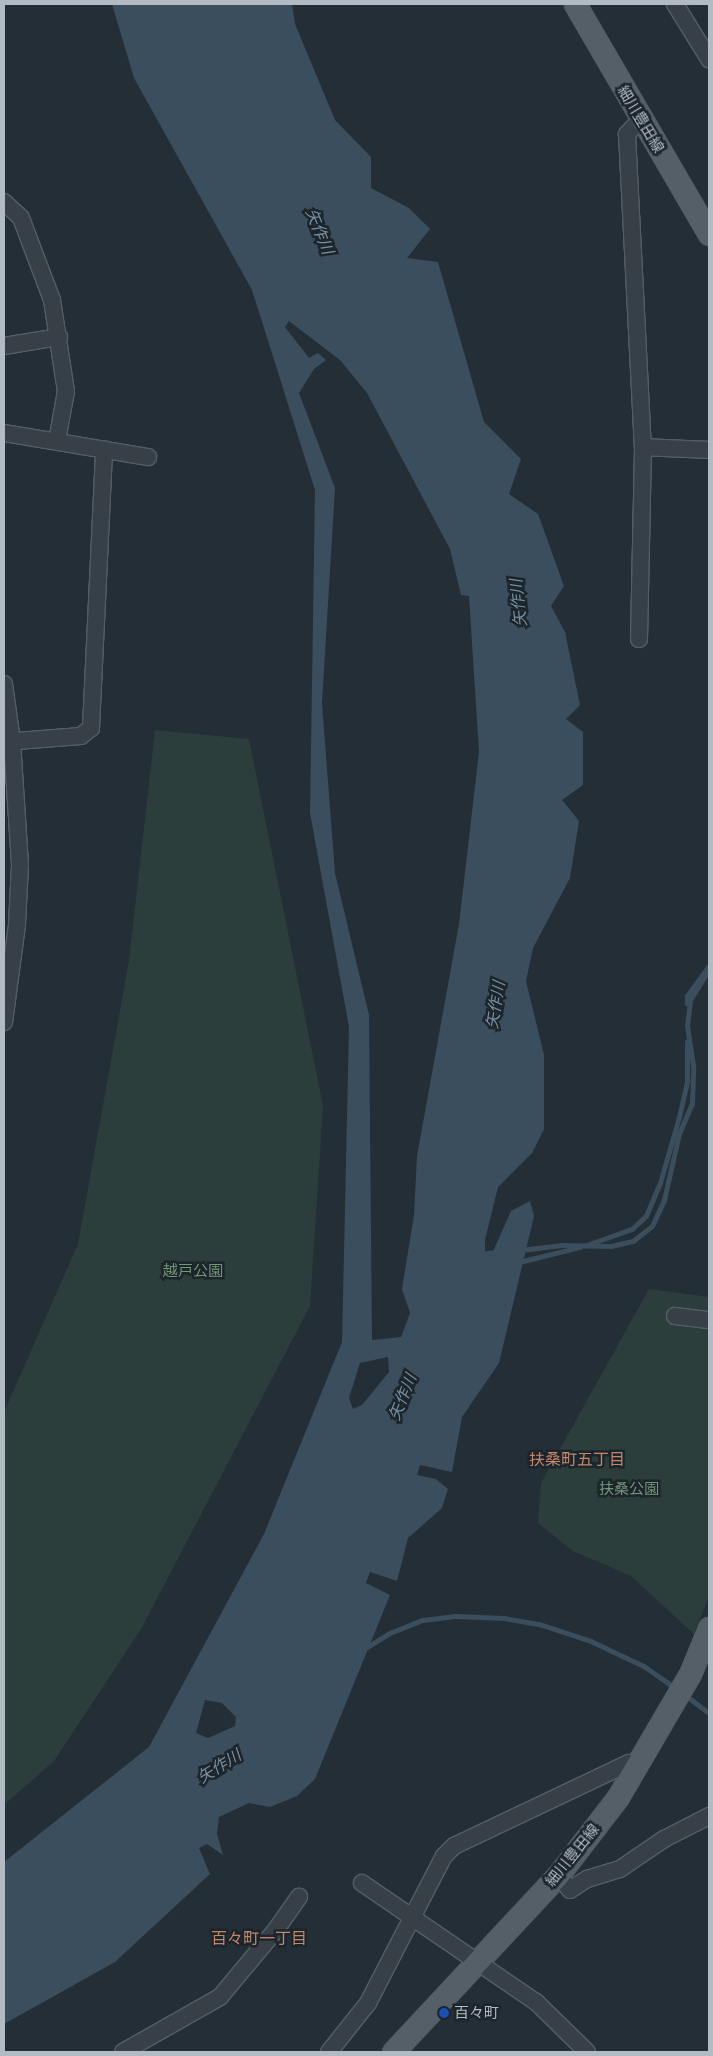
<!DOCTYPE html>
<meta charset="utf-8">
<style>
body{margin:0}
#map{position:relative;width:713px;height:2056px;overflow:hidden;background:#242e36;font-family:Ubuntu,"Noto Sans JP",sans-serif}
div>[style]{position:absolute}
.green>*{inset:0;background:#2c3e3c}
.water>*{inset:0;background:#3b4e5d}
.stream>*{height:4.5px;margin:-2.25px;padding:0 2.25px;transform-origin:2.25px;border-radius:2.25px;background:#3b4e5d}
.roads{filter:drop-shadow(1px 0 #555e64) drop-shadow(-1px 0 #555e64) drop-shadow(0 1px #555e64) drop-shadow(0 -1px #555e64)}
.minor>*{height:16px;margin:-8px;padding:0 8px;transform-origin:8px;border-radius:8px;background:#374047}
.major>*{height:21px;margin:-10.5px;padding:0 10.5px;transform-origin:10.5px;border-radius:10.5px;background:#555f67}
.dots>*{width:14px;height:14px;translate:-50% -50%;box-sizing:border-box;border:2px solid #1c252b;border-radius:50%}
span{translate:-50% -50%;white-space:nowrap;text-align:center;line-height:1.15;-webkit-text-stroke:5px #1c252b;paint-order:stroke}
.street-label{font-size:15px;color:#b2bbc3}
.park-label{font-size:15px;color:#739677}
.poi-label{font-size:15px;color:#b2bbc3}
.left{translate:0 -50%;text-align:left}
.water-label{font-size:16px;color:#768fa2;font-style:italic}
.neighbourhood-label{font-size:16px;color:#c4866b}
.frame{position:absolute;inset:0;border:5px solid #b2bbc3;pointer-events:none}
</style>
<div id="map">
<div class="green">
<div style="clip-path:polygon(155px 730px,249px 739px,323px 1106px,310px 1306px,141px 1629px,54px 1761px,4px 1805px,4px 1412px,78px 1244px,129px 961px)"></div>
<div style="clip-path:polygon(649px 1289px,709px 1297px,709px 1596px,694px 1634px,631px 1576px,573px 1551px,538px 1523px,541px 1483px)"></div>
</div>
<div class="water">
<div style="clip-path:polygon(evenodd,112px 4px,292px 4px,295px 24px,335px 120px,371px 157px,371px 188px,409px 208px,430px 229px,407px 258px,438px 262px,484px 422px,521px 459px,509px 494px,538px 514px,564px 586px,551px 606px,565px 632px,580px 705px,566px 719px,583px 732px,583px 785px,562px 800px,579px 821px,570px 878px,533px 948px,526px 981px,544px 1055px,544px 1129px,532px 1153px,498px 1187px,485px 1240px,485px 1256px,491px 1256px,511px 1211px,530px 1201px,534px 1216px,499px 1363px,462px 1417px,452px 1472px,420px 1465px,417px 1475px,436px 1479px,448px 1489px,442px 1508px,408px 1538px,397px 1581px,370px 1572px,366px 1583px,390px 1595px,315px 1779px,297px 1796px,270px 1807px,249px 1803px,219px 1817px,217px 1834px,223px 1855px,207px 1844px,199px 1848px,210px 1874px,115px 1962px,4px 2024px,4px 1862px,149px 1747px,264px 1534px,342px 1342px,349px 1027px,310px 813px,315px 490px,252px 290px,134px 78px,112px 4px,289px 321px,340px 360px,367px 393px,450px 549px,461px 595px,469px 596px,479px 752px,459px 924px,417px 1156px,414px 1215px,402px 1289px,410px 1313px,401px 1337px,372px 1340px,369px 1015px,335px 873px,322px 703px,335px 488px,299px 393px,314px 369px,326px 360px,318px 353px,309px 358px,285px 327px,289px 321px,112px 4px,388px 1357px,389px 1372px,362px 1405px,353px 1409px,349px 1398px,360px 1363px,388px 1357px,112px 4px,205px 1700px,222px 1703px,236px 1717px,235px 1726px,208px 1738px,196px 1733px,205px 1700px)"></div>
</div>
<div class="stream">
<div style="left:687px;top:1004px;width:8px;rotate:-90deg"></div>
<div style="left:687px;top:996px;width:37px;rotate:-54deg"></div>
<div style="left:587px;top:1245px;width:48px;rotate:-19.6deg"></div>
<div style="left:632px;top:1229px;width:19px;rotate:-43deg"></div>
<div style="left:646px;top:1216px;width:36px;rotate:-67deg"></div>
<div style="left:660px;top:1183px;width:69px;rotate:-73.9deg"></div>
<div style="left:679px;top:1117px;width:37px;rotate:-77deg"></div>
<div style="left:687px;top:1081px;width:39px;rotate:-90deg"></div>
<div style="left:521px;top:1250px;width:41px;rotate:-7deg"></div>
<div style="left:562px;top:1245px;width:49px;rotate:1.2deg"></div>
<div style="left:611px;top:1246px;width:23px;rotate:-13deg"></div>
<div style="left:633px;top:1241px;width:24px;rotate:-38deg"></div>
<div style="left:652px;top:1226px;width:29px;rotate:-65deg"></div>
<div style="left:664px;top:1200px;width:68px;rotate:-77.2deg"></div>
<div style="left:679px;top:1134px;width:33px;rotate:-67deg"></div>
<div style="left:692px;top:1104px;width:38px;rotate:-88deg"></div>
<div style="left:693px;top:1066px;width:40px;rotate:-98.5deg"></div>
<div style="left:687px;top:1026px;width:26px;rotate:-83deg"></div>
<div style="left:690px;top:1000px;width:36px;rotate:-58deg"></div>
<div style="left:479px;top:1254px;width:20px;rotate:-6deg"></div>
<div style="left:519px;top:1262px;width:63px;rotate:-13.8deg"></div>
<div style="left:364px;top:1649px;width:31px;rotate:-32deg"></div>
<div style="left:390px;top:1633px;width:35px;rotate:-22deg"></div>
<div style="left:423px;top:1620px;width:32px;rotate:-7deg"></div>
<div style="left:455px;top:1616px;width:49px;rotate:2.3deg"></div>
<div style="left:504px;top:1618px;width:36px;rotate:10deg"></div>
<div style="left:539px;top:1624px;width:55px;rotate:18.1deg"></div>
<div style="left:591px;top:1641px;width:59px;rotate:25.3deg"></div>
<div style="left:644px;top:1666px;width:39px;rotate:35deg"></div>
<div style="left:684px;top:1694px;width:31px;rotate:37deg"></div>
</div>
<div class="roads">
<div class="minor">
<div style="left:675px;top:4px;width:65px;rotate:58.3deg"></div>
<div style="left:641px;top:119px;width:21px;rotate:133deg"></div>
<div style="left:627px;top:134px;width:313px;rotate:87.1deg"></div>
<div style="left:643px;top:447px;width:66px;rotate:2.6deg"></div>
<div style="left:4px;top:202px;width:23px;rotate:43deg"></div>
<div style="left:21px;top:218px;width:88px;rotate:69.3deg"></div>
<div style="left:52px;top:300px;width:92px;rotate:81.3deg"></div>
<div style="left:66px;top:391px;width:51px;rotate:100.2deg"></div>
<div style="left:4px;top:346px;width:56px;rotate:-9.3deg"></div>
<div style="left:4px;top:433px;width:146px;rotate:9.5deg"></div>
<div style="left:639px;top:639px;width:192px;rotate:-88.8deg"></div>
<div style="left:4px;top:684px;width:58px;rotate:82deg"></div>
<div style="left:12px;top:741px;width:124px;rotate:86.3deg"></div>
<div style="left:20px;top:865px;width:60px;rotate:92.9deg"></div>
<div style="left:17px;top:925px;width:98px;rotate:97.6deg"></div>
<div style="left:4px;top:742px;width:77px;rotate:-4.5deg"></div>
<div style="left:81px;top:736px;width:13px;rotate:-39deg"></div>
<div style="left:91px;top:728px;width:279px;rotate:-87.3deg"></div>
<div style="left:675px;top:1316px;width:34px;rotate:7deg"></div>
<div style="left:558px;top:1875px;width:19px;rotate:51deg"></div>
<div style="left:570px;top:1890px;width:20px;rotate:-33deg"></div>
<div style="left:587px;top:1879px;width:34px;rotate:-17deg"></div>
<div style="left:620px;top:1869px;width:53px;rotate:-34.3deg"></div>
<div style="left:664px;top:1839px;width:51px;rotate:-27.1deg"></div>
<div style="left:362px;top:1883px;width:211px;rotate:34.4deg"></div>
<div style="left:536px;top:2002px;width:71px;rotate:44.4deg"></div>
<div style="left:123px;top:2052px;width:112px;rotate:-29.6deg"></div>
<div style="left:220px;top:1997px;width:86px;rotate:-50.2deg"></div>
<div style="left:275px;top:1931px;width:42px;rotate:-54.8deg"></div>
<div style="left:329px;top:2052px;width:63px;rotate:-51.5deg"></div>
<div style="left:368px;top:2003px;width:165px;rotate:-62.7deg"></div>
<div style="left:444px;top:1856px;width:14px;rotate:-45deg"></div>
<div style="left:454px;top:1846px;width:194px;rotate:-25.4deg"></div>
<div style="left:629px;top:1763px;width:11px;rotate:5deg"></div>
</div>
<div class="major">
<div style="left:575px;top:4px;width:266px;rotate:59.8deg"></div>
<div style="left:393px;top:2052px;width:242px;rotate:-47deg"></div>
<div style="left:558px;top:1875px;width:98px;rotate:-52.4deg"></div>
<div style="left:618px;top:1797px;width:143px;rotate:-59.7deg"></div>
<div style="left:690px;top:1674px;width:50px;rotate:-67.6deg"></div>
</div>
</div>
<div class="dots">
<div style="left:444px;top:2013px;background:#1a4fb4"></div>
</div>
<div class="street-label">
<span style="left:641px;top:119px;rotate:59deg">細川豊田線</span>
<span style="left:572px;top:1855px;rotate:-51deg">細川豊田線</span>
</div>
<div class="park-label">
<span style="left:193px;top:1271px">越戸公園</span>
<span style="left:629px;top:1489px">扶桑公園</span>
</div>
<div class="poi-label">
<span class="left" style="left:454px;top:2013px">百々町</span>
</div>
<div class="water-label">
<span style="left:320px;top:231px;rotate:68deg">矢作川</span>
<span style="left:518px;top:603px;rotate:-96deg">矢作川</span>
<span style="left:495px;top:1005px;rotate:-81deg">矢作川</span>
<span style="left:402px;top:1397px;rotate:-68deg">矢作川</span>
<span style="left:219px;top:1766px;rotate:-32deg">矢作川</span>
</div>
<div class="neighbourhood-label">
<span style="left:577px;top:1459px">扶桑町五丁目</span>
<span style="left:259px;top:1938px">百々町一丁目</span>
</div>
<div class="frame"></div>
</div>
